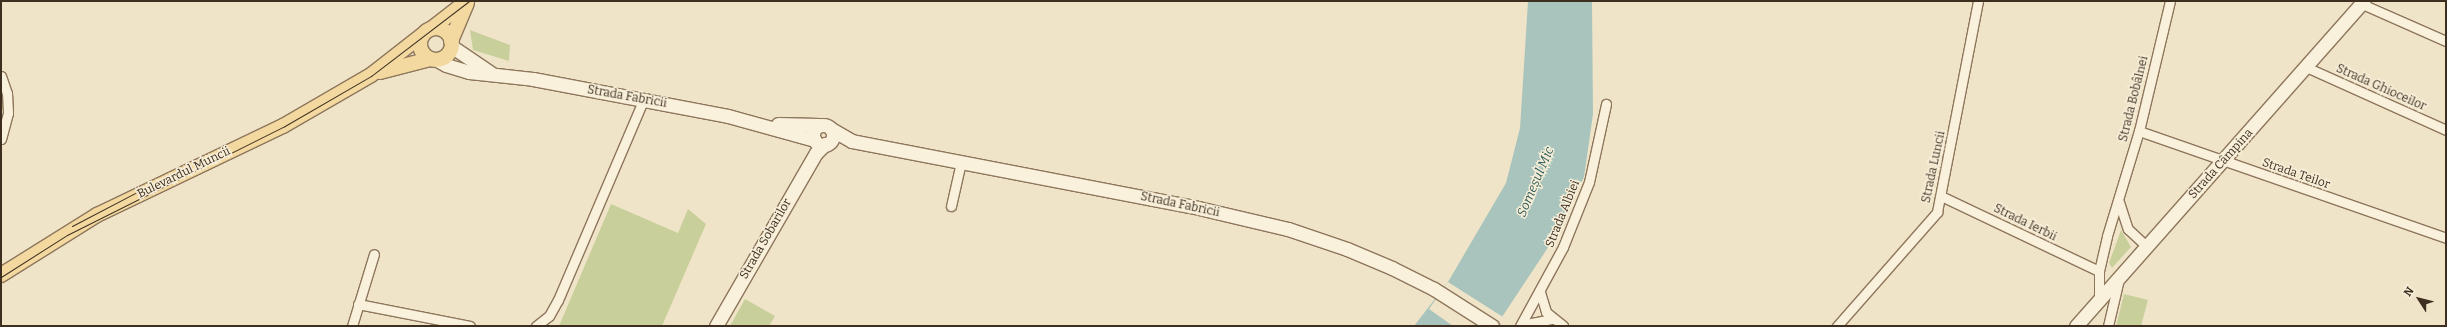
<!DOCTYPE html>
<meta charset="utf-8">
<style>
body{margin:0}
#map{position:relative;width:2447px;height:327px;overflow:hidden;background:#f0e4c8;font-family:Bitter,serif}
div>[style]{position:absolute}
.green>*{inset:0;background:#c9cf9b}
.water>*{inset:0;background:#a9c4bc}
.pier>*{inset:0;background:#f0e4c8}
.roads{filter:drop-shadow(1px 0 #8d765c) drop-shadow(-1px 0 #8d765c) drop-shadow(0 1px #8d765c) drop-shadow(0 -1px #8d765c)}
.street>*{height:9px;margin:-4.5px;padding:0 4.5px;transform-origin:4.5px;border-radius:4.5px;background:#faf1dc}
.secondary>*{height:13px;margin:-6.5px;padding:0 6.5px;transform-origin:6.5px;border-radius:6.5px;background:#faf1dc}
.secondary>.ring{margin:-6.5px;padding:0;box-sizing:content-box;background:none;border:13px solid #faf1dc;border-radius:50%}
.primary>*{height:14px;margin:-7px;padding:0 7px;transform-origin:7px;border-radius:7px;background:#f3d9a0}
.primary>.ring{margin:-7px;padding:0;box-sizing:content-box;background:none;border:14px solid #f3d9a0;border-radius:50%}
.tram>*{height:1px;margin:-0.5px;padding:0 0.5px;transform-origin:0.5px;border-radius:0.5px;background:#3d2e20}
span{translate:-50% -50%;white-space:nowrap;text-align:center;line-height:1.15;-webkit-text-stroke:3px #f7eed8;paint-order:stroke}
.street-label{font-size:12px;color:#3d2e20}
.water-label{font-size:13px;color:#2f5d5a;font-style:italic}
.frame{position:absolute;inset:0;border:2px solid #3d2e20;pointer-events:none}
.north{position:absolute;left:2399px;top:279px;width:40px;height:40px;-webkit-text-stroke:3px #f7eed8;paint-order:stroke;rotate:306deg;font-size:11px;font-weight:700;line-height:16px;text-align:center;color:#3d2e20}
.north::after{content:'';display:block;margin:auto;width:14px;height:18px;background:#3d2e20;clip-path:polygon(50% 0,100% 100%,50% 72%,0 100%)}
</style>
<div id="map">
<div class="green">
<div style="clip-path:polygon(470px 30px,510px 45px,509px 61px,473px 50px)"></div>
<div style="clip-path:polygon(611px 204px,678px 233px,688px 209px,706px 224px,662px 326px,559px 326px)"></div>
<div style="clip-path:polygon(2121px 230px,2131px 247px,2112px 268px,2109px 263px)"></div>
<div style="clip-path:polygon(2124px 294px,2148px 300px,2141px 326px,2116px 326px)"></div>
<div style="clip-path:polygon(745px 299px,775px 316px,769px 326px,730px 326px)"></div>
</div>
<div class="water">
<div style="clip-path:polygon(1528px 1px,1592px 1px,1593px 114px,1584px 177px,1547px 249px,1496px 326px,1414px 326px,1448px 282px,1506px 183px,1520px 128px)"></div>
</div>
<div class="pier">
<div style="clip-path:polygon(1448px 282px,1503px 317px,1496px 326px,1453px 326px,1429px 309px)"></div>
</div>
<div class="roads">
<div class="street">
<div style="left:2362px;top:4px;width:92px;rotate:23.8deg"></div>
<div style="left:2306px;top:67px;width:154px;rotate:24.2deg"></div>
<div style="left:1px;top:76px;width:18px;rotate:71deg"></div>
<div style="left:7px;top:93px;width:20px;rotate:87deg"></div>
<div style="left:8px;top:113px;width:27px;rotate:105deg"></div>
<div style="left:2139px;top:131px;width:325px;rotate:19.2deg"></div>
<div style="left:1941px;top:196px;width:175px;rotate:25.4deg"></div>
<div style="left:2119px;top:202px;width:28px;rotate:72deg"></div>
<div style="left:2128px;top:229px;width:26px;rotate:43deg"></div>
<div style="left:951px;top:206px;width:45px;rotate:-77.2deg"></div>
<div style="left:1540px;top:292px;width:21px;rotate:73deg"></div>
<div style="left:1546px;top:312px;width:22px;rotate:39deg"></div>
<div style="left:2099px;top:300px;width:29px;rotate:-90deg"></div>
<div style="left:2099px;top:271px;width:36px;rotate:-77deg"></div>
<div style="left:2107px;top:236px;width:110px;rotate:-73.1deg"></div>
<div style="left:2139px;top:131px;width:134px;rotate:-76.6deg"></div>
<div style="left:358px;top:304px;width:114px;rotate:11.1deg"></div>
<div style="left:1521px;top:325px;width:32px;rotate:-11deg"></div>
<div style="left:352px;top:326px;width:75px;rotate:-73deg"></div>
<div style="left:536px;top:326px;width:16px;rotate:-38deg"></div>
<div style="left:549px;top:316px;width:18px;rotate:-61deg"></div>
<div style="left:558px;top:300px;width:216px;rotate:-66.9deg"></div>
<div style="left:1520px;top:326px;width:90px;rotate:-61.4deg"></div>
<div style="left:1563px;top:247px;width:70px;rotate:-68.2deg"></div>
<div style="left:1589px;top:182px;width:80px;rotate:-77.7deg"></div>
<div style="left:1837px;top:326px;width:152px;rotate:-48.7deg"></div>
<div style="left:1937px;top:212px;width:215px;rotate:-79deg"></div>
<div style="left:2108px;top:326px;width:48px;rotate:-76.8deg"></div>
</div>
<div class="secondary">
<div style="left:451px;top:46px;width:48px;rotate:34deg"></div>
<div style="left:437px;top:60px;width:10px;rotate:29deg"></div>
<div style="left:446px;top:65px;width:24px;rotate:17deg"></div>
<div style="left:469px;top:72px;width:64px;rotate:6.2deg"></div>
<div style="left:533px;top:79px;width:198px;rotate:10.7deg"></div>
<div style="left:728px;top:116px;width:90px;rotate:15.4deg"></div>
<div style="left:778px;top:124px;width:41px;rotate:1.4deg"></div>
<div class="ring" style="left:813px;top:125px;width:7px;height:7px"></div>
<div style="left:831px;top:129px;width:24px;rotate:30deg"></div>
<div style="left:852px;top:141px;width:344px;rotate:10.9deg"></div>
<div style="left:1190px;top:206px;width:101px;rotate:13.2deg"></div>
<div style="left:1288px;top:229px;width:62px;rotate:18.7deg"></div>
<div style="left:1347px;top:249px;width:49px;rotate:22.9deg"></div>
<div style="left:1392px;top:268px;width:47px;rotate:26.6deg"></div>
<div style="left:1434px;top:289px;width:69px;rotate:32.5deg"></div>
<div style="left:716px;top:326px;width:200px;rotate:-60deg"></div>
<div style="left:816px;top:153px;width:13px;rotate:-45deg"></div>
<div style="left:2076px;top:326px;width:434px;rotate:-48.5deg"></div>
</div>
<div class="primary">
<div class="ring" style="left:420px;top:28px;width:18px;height:18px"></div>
<div style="left:431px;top:29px;width:46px;rotate:-37.9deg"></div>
<div style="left:451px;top:41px;width:41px;rotate:-67.2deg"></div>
<div style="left:380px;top:72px;width:52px;rotate:-14.6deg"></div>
<div style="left:1px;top:275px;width:113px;rotate:-32deg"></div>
<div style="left:97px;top:215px;width:206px;rotate:-25.6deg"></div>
<div style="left:283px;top:126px;width:102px;rotate:-30.1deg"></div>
<div style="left:371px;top:75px;width:65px;rotate:-38.1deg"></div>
</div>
</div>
<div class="tram">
<div style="left:72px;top:226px;width:78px;rotate:-27.6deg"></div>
<div style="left:1px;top:277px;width:78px;rotate:-32.5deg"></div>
<div style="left:67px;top:235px;width:241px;rotate:-26.6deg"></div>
<div style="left:283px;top:127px;width:102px;rotate:-30.1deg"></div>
<div style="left:371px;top:76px;width:123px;rotate:-37.4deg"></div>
</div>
<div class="street-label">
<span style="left:2381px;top:88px;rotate:24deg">Strada Ghioceilor</span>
<span style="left:627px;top:97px;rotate:10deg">Strada Fabricii</span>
<span style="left:2134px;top:99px;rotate:-76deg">Strada Bobâlnei</span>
<span style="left:2221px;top:164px;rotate:-48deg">Strada Câmpina</span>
<span style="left:1934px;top:167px;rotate:-78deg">Strada Luncii</span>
<span style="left:184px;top:173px;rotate:-26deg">Bulevardul Muncii</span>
<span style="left:2296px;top:174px;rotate:19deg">Strada Teilor</span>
<span style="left:1180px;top:205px;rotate:12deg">Strada Fabricii</span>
<span style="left:1563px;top:214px;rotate:-68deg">Strada Albiei</span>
<span style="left:2025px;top:223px;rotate:26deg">Strada Ierbii</span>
<span style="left:766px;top:239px;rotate:-60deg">Strada Sobarilor</span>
</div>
<div class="water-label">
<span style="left:1536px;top:182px;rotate:-67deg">Someșul Mic</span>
</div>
<div class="frame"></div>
<div class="north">N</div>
</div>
